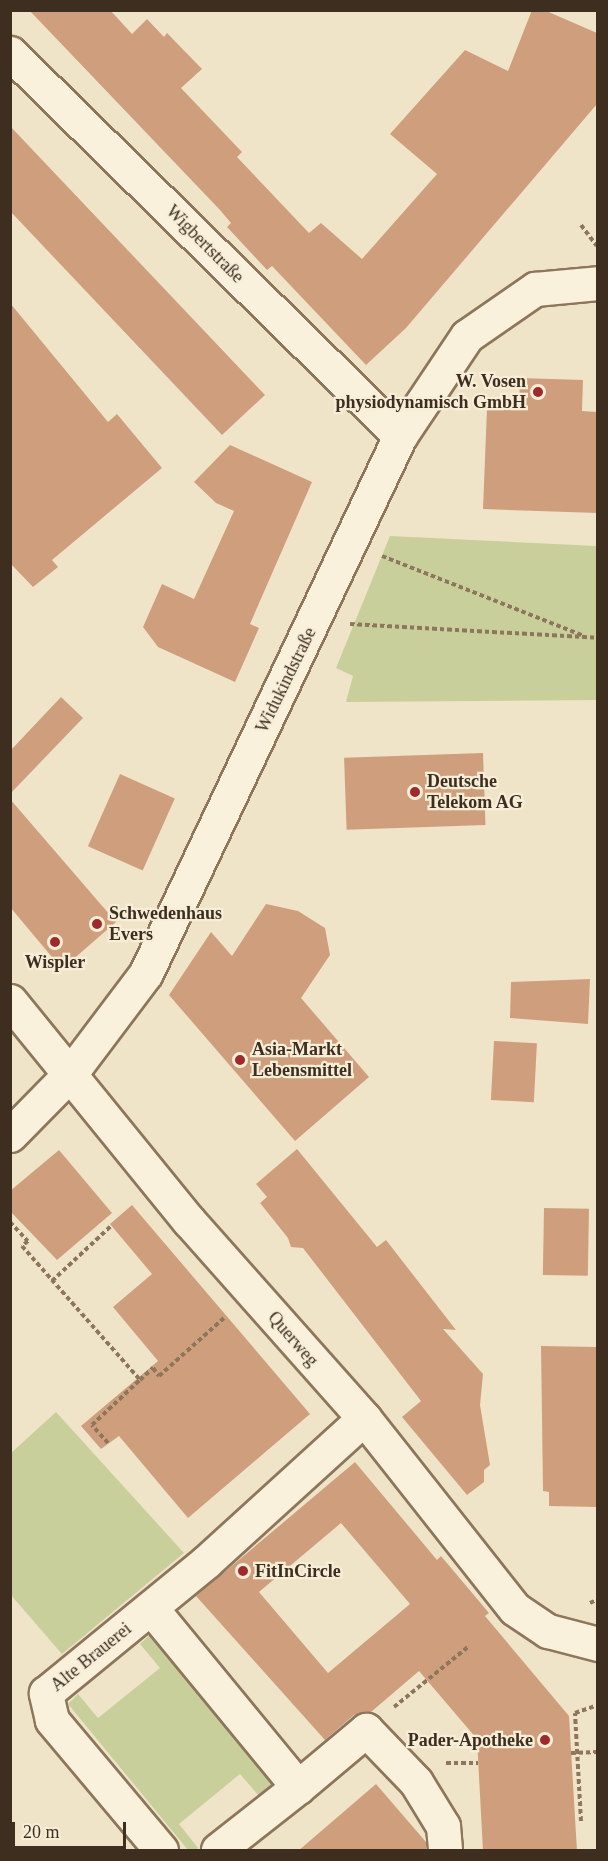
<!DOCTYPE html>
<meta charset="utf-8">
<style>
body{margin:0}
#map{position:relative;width:608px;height:1861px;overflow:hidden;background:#f0e4c8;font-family:"Times New Roman",serif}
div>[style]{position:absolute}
.green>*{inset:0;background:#c9cf9b}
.building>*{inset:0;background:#cf9f7d;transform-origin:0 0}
.path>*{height:4px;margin-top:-2px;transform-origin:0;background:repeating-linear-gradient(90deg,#8d765c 0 4.5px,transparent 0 7.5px)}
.roads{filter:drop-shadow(2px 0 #8d765c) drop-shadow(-2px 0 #8d765c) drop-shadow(0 2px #8d765c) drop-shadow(0 -2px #8d765c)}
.minor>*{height:33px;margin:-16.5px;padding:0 16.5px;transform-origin:16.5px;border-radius:16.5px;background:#faf1dc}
.dots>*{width:16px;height:16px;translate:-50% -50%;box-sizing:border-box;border:3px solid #f7eed8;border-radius:50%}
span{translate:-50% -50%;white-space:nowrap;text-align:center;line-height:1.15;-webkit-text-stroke:4.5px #f7eed8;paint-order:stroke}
.street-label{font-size:18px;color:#3d2e20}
.poi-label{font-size:18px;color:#3d2e20;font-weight:700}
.right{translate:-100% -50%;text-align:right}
.left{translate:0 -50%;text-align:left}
.frame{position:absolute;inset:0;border:12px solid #3d2e20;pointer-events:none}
.scale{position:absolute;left:12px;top:1822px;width:114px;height:27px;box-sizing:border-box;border:3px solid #3d2e20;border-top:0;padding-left:8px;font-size:18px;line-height:21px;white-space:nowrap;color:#3d2e20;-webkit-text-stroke:4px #f7eed8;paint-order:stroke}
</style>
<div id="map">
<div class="green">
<div style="clip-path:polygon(390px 536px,597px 546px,597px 700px,346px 702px,353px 676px,336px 668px)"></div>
<div style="clip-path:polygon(56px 1412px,184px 1553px,62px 1654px,10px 1594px,11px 1453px)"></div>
<div style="clip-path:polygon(153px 1632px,277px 1783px,260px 1797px,240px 1774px,179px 1824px,198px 1848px,196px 1850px,188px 1850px,68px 1704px,78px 1694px,98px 1718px,160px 1668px,140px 1644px)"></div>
</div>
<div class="building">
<div style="clip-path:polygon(29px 10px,110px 10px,132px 34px,147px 19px,164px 37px,167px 33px,202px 69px,181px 88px,242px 152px,237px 157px,309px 233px,321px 223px,362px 259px,437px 174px,390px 134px,465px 50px,508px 71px,532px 10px,544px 10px,597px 33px,597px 104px,406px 328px,366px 365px,272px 266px,267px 270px,227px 227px,231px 223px,220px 210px)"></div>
<div style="clip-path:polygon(10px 126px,265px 395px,222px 435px,10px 211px)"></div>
<div style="clip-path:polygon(10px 303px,108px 422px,117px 414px,162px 468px,52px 560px,58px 567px,33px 587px,10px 563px)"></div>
<div style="clip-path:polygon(520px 378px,583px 380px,582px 411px,597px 412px,597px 513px,483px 509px,487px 408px,519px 410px)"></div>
<div style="clip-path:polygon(230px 445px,312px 482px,250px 624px,259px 628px,235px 682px,158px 647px,143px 627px,162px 584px,194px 599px,234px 511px,216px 503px,194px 482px)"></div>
<div style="clip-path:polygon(61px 697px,83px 718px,10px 794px,10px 751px)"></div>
<div style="left:483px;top:753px;width:72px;height:139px;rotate:88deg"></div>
<div style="left:120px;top:774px;width:60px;height:79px;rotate:24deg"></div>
<div style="clip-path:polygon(10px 799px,116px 922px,62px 969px,10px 907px)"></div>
<div style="clip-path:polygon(266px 904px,298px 911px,325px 928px,330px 955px,301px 998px,369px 1077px,295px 1141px,169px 995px,211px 932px,232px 956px)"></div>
<div style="clip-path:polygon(590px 979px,588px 1024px,510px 1018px,511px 982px)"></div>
<div style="left:494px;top:1041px;width:43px;height:59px;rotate:3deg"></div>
<div style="clip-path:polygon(297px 1149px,377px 1247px,386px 1240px,456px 1330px,443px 1329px,483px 1374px,480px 1405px,490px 1465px,484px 1470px,484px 1482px,467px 1495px,402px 1417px,421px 1401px,303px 1248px,291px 1247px,288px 1238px,260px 1203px,267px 1197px,256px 1184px)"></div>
<div style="clip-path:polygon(59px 1150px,112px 1213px,57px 1260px,10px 1211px,10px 1191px)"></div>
<div style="clip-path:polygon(132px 1205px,310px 1414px,188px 1518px,119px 1436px,101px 1449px,81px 1426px,158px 1361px,113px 1307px,152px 1274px,110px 1224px)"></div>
<div style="left:544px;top:1208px;width:45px;height:67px;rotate:1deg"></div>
<div style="clip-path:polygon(541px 1346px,597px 1347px,597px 1507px,549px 1506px,549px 1492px,543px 1491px)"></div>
<div style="clip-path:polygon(evenodd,355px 1462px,437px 1560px,441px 1556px,489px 1613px,485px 1616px,569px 1716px,577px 1851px,483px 1851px,477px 1739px,419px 1671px,371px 1712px,354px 1715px,325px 1740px,196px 1596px,355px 1462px,341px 1523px,410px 1604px,328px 1673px,259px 1592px,341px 1523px)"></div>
<div style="clip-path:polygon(376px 1784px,426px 1842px,426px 1851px,298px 1851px)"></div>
</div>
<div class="path">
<div style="left:581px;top:225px;width:26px;rotate:53deg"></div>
<div style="left:382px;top:556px;width:217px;rotate:21.6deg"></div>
<div style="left:350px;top:624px;width:248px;rotate:3.2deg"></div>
<div style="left:10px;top:1222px;width:26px;rotate:47deg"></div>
<div style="left:28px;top:1241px;width:8px;rotate:140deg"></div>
<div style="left:22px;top:1246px;width:179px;rotate:48.6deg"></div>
<div style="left:140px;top:1380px;width:18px;rotate:-43deg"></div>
<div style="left:153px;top:1368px;width:10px;rotate:53deg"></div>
<div style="left:159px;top:1376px;width:89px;rotate:-41.8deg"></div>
<div style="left:52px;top:1281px;width:81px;rotate:-43deg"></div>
<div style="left:108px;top:1443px;width:24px;rotate:-132deg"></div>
<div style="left:92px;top:1425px;width:66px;rotate:-43.2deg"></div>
<div style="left:590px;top:1603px;width:9px;rotate:-27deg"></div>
<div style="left:394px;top:1707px;width:97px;rotate:-39.1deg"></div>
<div style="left:571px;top:1753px;width:27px;rotate:-2deg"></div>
<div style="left:446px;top:1763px;width:32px"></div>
<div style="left:581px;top:1821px;width:108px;rotate:-93.2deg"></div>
<div style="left:575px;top:1713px;width:24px;rotate:-19deg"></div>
</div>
<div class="roads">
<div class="minor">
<div style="left:10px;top:53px;width:547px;rotate:44.48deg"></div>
<div style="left:10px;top:1001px;width:284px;rotate:50.9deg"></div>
<div style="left:189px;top:1221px;width:264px;rotate:48.4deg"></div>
<div style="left:364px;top:1418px;width:243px;rotate:51.7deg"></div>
<div style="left:515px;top:1609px;width:40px;rotate:34deg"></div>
<div style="left:548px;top:1631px;width:52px;rotate:14.6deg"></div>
<div style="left:10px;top:1135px;width:86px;rotate:-45.5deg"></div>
<div style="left:70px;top:1074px;width:126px;rotate:-53deg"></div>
<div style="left:146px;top:973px;width:594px;rotate:-64.69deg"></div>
<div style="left:400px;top:436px;width:120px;rotate:-56.2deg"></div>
<div style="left:467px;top:336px;width:83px;rotate:-34.7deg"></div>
<div style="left:535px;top:289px;width:63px;rotate:-5.4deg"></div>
<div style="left:151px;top:1608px;width:232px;rotate:50.6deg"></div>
<div style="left:298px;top:1787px;width:102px;rotate:141.8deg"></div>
<div style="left:298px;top:1787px;width:89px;rotate:-40deg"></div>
<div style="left:366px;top:1730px;width:72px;rotate:46.1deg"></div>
<div style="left:416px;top:1782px;width:52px;rotate:58.5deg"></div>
<div style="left:443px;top:1826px;width:24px;rotate:85deg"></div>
<div style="left:161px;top:1850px;width:170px;rotate:-130deg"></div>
<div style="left:52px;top:1720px;width:28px;rotate:-103deg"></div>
<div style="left:46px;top:1693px;width:208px;rotate:-39.3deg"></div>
<div style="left:207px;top:1561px;width:212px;rotate:-42.3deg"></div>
</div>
</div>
<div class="dots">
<div style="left:538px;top:392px;background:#9e2a2b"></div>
<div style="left:415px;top:792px;background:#9e2a2b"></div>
<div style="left:97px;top:924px;background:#9e2a2b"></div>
<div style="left:55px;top:942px;background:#9e2a2b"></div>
<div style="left:240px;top:1060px;background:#9e2a2b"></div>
<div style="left:243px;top:1571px;background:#9e2a2b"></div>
<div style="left:545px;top:1740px;background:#9e2a2b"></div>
</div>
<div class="street-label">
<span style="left:205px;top:244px;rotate:45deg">Wigbertstraße</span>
<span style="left:286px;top:680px;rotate:-64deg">Widukindstraße</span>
<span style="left:293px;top:1339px;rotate:49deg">Querweg</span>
<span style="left:91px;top:1657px;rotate:-39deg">Alte Brauerei</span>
</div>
<div class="poi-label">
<span class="right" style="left:526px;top:392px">W. Vosen<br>physiodynamisch GmbH</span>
<span class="left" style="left:427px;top:792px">Deutsche<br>Telekom AG</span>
<span class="left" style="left:109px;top:924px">Schwedenhaus<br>Evers</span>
<span style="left:55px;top:962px">Wispler</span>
<span class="left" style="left:252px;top:1060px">Asia-Markt<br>Lebensmittel</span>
<span class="left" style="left:255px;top:1571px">FitInCircle</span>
<span class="right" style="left:533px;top:1740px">Pader-Apotheke</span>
</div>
<div class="frame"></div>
<div class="scale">20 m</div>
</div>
